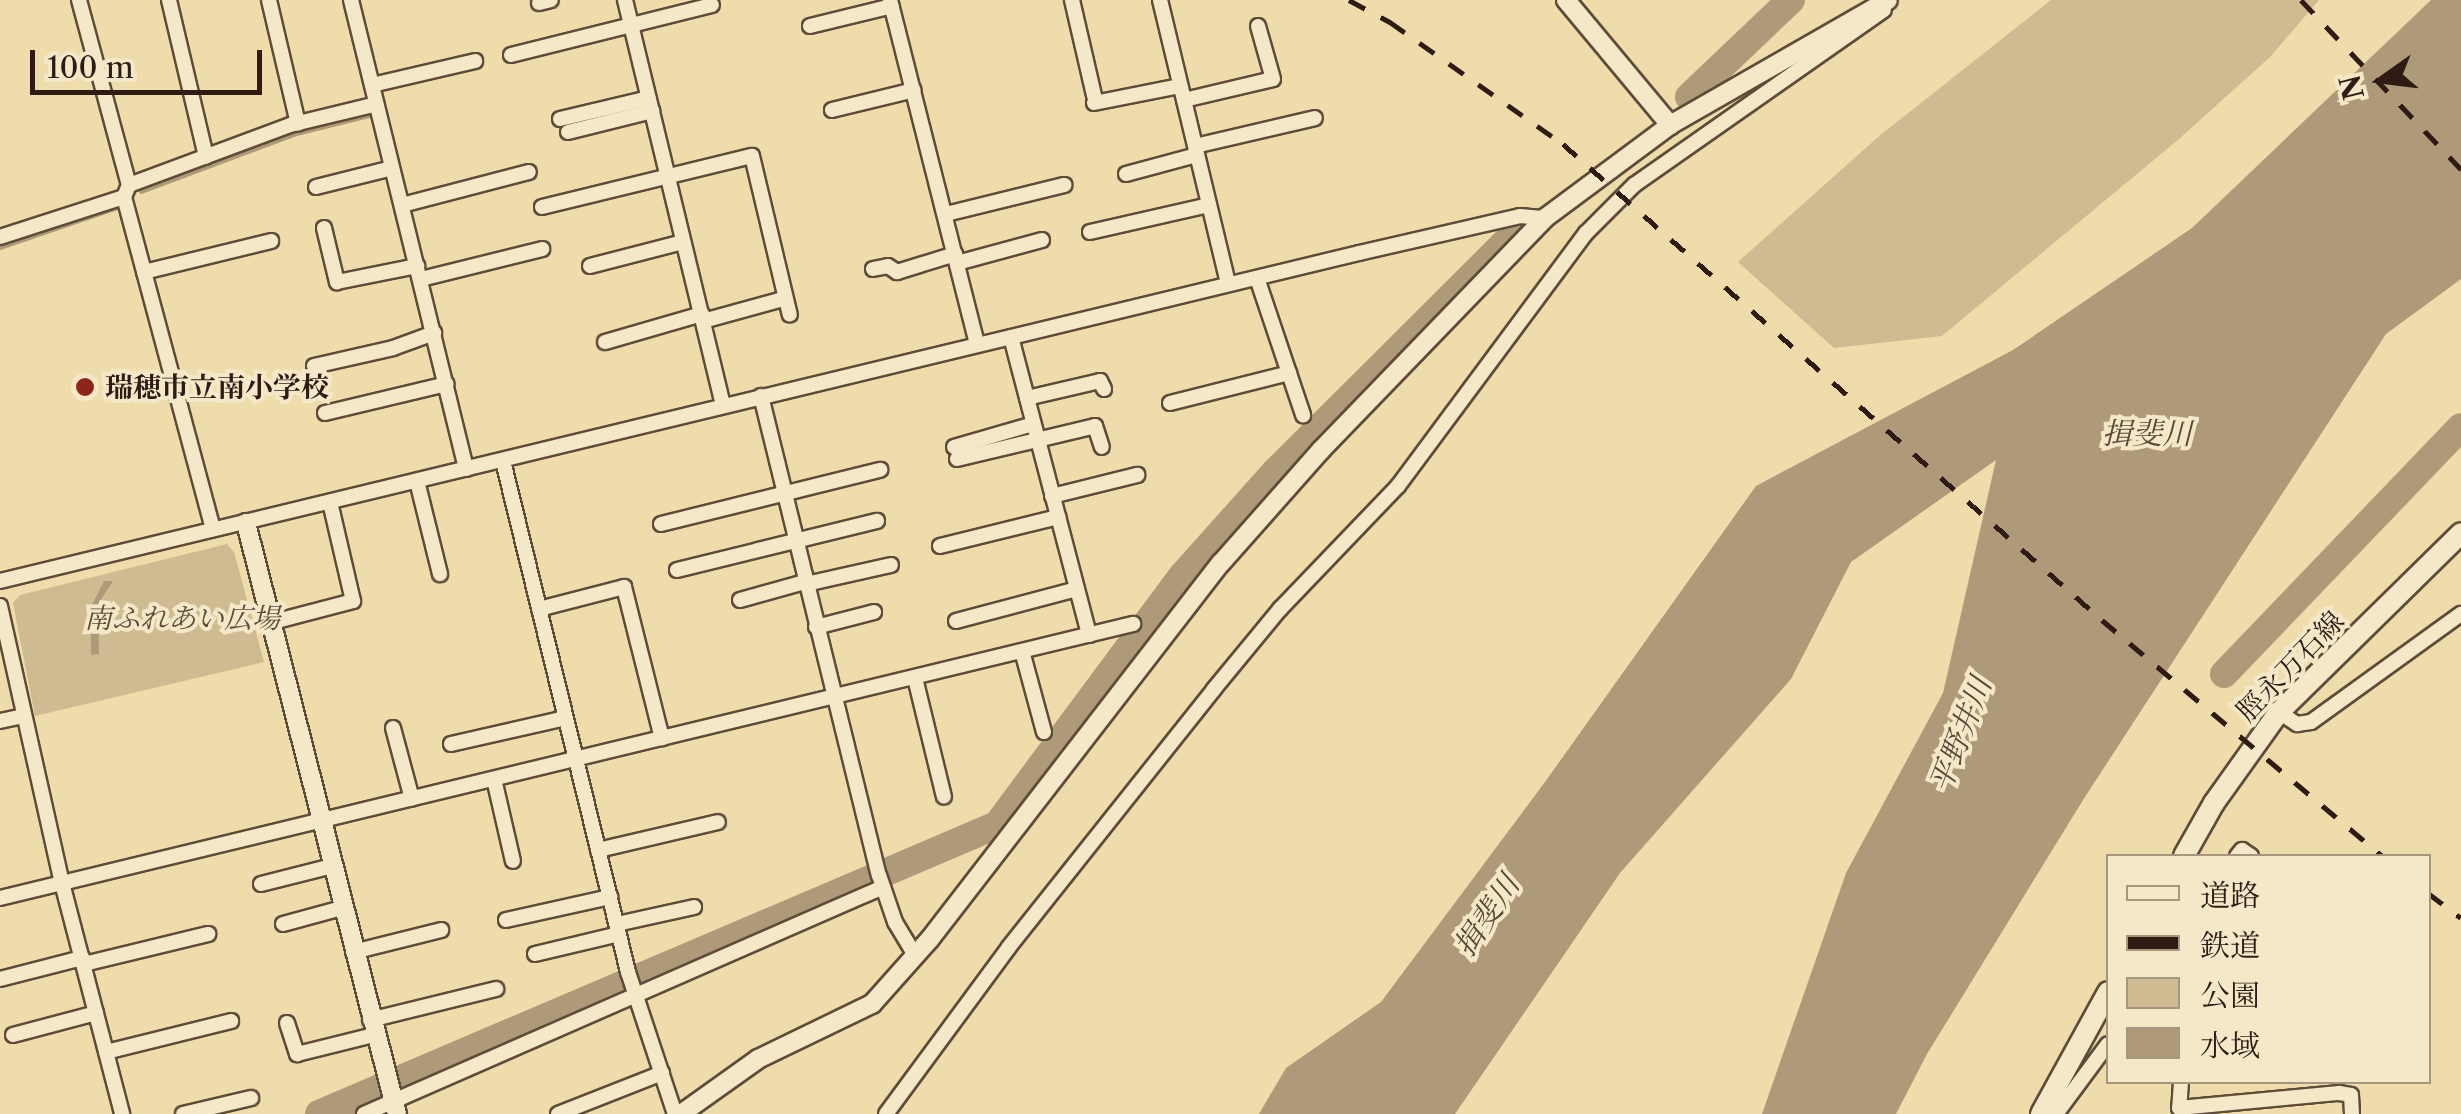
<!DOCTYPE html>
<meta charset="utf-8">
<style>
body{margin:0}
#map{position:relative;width:2461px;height:1114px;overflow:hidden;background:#efdcab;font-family:"Libre Caslon Text","Noto Serif JP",serif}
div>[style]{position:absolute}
.green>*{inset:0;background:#cebb91}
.water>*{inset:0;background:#ae9a78}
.stream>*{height:5px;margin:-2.5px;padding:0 2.5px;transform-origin:2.5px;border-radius:2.5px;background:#ae9a78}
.river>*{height:28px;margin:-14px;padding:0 14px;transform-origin:14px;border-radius:14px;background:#ae9a78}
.roads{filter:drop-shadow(2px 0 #5f4b3a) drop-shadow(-2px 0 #5f4b3a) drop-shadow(0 2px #5f4b3a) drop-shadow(0 -2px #5f4b3a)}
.minor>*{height:14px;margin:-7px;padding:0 7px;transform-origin:7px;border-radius:7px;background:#f5e8c8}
.tertiary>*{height:18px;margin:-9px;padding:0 9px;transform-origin:9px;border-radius:9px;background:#f5e8c8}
.secondary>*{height:20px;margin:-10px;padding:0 10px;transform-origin:10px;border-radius:10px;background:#f5e8c8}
.rail>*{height:5px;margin-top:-2.5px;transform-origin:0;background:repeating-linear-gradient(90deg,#2f1b14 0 18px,transparent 0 36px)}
.dots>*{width:28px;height:28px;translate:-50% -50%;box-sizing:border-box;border:5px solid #f5e8c8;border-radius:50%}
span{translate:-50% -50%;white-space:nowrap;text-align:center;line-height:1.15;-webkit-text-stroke:8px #f5e8c8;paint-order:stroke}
.poi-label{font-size:28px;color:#2f1b14;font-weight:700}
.left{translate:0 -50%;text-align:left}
.park-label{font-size:28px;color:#5f4b3a;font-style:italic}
.street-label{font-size:28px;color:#2f1b14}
.water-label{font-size:30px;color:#5b4737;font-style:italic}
.legend{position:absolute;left:2106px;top:854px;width:325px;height:230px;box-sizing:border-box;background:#f5e8c8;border:2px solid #a69680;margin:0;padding:12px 18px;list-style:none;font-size:30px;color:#2f1b14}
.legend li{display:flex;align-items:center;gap:20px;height:50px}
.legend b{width:50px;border:2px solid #a69680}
.north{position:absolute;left:2331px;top:30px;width:100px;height:100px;-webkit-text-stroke:8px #f5e8c8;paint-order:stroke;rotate:256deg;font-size:28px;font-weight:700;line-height:40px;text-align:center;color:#2f1b14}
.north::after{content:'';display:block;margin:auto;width:35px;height:45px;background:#2f1b14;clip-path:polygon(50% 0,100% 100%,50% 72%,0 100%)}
.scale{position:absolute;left:30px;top:50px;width:232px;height:45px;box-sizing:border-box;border:5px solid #2f1b14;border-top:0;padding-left:12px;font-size:30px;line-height:35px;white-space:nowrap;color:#2f1b14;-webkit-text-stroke:8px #f5e8c8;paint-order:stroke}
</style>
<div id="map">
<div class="green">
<div style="clip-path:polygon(2051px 0,2319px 0,2270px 57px,2179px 139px,1942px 336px,1834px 348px,1738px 262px,1878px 137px)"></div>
<div style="clip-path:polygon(227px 544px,234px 552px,264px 662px,35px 716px,13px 603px,20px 595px)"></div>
</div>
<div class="water">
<div style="clip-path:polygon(2431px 0,2461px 0,2461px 279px,2386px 334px,2083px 800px,1927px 1054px,1896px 1114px,1762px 1114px,1846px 873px,1943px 693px,1996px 460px,1851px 562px,1791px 679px,1620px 873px,1455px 1114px,1259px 1114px,1286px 1068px,1381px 1002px,1545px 782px,1756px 486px,2013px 350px,2192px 228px)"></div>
<div style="clip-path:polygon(104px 581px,113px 581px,98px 604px,99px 654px,91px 655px,91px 607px)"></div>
</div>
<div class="stream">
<div style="left:141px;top:191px;width:165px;rotate:-20.5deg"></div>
<div style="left:296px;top:133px;width:79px;rotate:-13.9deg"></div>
<div style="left:0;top:247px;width:124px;rotate:-18.9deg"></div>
</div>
<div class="river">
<div style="left:1689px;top:97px;width:141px;rotate:-43.6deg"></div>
<div style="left:2224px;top:674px;width:342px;rotate:-46.2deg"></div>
<div style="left:319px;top:1114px;width:737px;rotate:-23.09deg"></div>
<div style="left:997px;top:825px;width:310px;rotate:-53.4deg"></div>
<div style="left:1182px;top:576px;width:140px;rotate:-48.2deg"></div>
<div style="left:1275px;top:472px;width:340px;rotate:-44.9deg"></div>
</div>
<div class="roads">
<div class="minor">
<div style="left:79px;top:0;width:192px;rotate:74.9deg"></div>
<div style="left:129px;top:185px;width:13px;rotate:113deg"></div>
<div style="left:124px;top:197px;width:344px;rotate:75deg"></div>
<div style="left:169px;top:0;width:161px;rotate:76.7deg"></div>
<div style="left:269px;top:0;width:127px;rotate:76.8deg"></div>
<div style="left:351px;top:0;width:483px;rotate:76.2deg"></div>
<div style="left:625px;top:0;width:416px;rotate:76.4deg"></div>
<div style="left:890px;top:0;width:355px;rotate:75.8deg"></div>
<div style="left:1072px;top:0;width:98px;rotate:77deg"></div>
<div style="left:1160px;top:0;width:292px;rotate:76.5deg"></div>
<div style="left:539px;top:3px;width:12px;rotate:-14deg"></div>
<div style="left:810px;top:26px;width:84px;rotate:-13.7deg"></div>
<div style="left:511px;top:55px;width:207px;rotate:-14deg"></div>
<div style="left:372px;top:85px;width:106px;rotate:-13.1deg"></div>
<div style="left:1184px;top:100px;width:91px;rotate:-13.3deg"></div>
<div style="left:1273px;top:79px;width:55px;rotate:-105.8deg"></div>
<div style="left:1094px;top:103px;width:88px;rotate:-11.2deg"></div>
<div style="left:832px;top:110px;width:84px;rotate:-13.7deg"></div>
<div style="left:560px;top:119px;width:91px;rotate:-13.3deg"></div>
<div style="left:568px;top:132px;width:87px;rotate:-14deg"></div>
<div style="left:1195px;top:146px;width:123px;rotate:-13.1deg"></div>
<div style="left:1126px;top:174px;width:73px;rotate:-15deg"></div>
<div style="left:129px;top:185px;width:172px;rotate:-20.4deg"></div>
<div style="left:290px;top:125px;width:89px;rotate:-13.6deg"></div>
<div style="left:316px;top:187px;width:78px;rotate:-14deg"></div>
<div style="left:402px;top:205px;width:131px;rotate:-14.6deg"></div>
<div style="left:542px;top:207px;width:216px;rotate:-13.7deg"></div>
<div style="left:752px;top:156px;width:163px;rotate:76.6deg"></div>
<div style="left:946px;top:214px;width:122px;rotate:-13.8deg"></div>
<div style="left:324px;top:228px;width:56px;rotate:76.5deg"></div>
<div style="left:337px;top:282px;width:82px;rotate:-11.3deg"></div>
<div style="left:1090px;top:232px;width:122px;rotate:-12.8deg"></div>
<div style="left:0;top:237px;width:130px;rotate:-17.9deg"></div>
<div style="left:957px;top:263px;width:88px;rotate:-15.1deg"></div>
<div style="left:590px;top:266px;width:96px;rotate:-14.5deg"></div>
<div style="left:873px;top:269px;width:15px;rotate:-11deg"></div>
<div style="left:888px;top:266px;width:11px;rotate:34deg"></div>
<div style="left:897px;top:272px;width:61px;rotate:-17.2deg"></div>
<div style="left:144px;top:272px;width:131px;rotate:-13.7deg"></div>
<div style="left:1257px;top:278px;width:145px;rotate:71.4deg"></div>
<div style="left:421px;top:279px;width:125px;rotate:-13.9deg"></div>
<div style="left:703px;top:321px;width:83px;rotate:-15.4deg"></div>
<div style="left:1011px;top:337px;width:308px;rotate:75.3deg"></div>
<div style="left:605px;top:342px;width:101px;rotate:-16.1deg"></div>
<div style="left:314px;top:366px;width:81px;rotate:-12.8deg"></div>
<div style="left:393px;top:348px;width:44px;rotate:-20.1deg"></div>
<div style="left:761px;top:396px;width:493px;rotate:76.2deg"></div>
<div style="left:879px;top:875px;width:50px;rotate:71.2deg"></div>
<div style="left:895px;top:922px;width:39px;rotate:59deg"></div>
<div style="left:1027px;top:398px;width:75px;rotate:-13.1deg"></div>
<div style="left:1100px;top:381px;width:9px;rotate:63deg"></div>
<div style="left:1170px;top:403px;width:123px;rotate:-14.1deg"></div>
<div style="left:325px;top:413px;width:125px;rotate:-13.4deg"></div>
<div style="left:954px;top:447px;width:82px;rotate:-16.2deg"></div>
<div style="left:957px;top:459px;width:142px;rotate:-13.4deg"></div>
<div style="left:1095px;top:426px;width:22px;rotate:72deg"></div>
<div style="left:503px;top:461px;width:526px;rotate:76.25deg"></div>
<div style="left:628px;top:972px;width:150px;rotate:71.7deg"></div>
<div style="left:417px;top:481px;width:96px;rotate:76.1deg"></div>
<div style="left:1052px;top:496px;width:88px;rotate:-13.9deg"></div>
<div style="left:661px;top:524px;width:226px;rotate:-13.9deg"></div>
<div style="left:940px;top:546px;width:122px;rotate:-13.8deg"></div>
<div style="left:677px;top:570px;width:206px;rotate:-13.8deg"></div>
<div style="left:0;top:581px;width:1398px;rotate:-13.57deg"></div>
<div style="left:1359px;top:253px;width:165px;rotate:-12.9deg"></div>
<div style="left:1520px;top:216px;width:25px;rotate:5deg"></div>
<div style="left:806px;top:584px;width:87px;rotate:-12.6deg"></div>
<div style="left:740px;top:600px;width:67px;rotate:-15.5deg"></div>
<div style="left:0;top:606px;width:284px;rotate:77.4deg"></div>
<div style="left:62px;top:883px;width:239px;rotate:75.4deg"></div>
<div style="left:539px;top:609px;width:88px;rotate:-14.5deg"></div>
<div style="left:624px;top:587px;width:156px;rotate:75.9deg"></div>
<div style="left:956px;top:621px;width:125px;rotate:-14.8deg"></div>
<div style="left:273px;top:622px;width:83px;rotate:-14.7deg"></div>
<div style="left:353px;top:601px;width:102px;rotate:-103.1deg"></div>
<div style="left:816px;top:627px;width:60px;rotate:-14.5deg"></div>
<div style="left:1022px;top:651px;width:84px;rotate:74.8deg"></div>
<div style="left:915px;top:678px;width:122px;rotate:76.3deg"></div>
<div style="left:2279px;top:712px;width:22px;rotate:34deg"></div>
<div style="left:2297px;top:724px;width:14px;rotate:-8deg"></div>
<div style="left:2311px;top:722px;width:185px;rotate:-35.8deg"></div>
<div style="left:0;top:721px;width:24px;rotate:-12deg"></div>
<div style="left:393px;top:728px;width:73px;rotate:75deg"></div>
<div style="left:451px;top:744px;width:117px;rotate:-12.8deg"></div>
<div style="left:494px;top:779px;width:84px;rotate:77deg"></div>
<div style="left:598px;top:850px;width:123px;rotate:-13.1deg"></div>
<div style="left:2237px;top:856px;width:8px;rotate:-50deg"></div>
<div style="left:2242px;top:850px;width:11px;rotate:34deg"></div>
<div style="left:261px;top:884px;width:73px;rotate:-14.2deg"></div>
<div style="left:0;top:898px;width:1166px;rotate:-13.6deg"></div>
<div style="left:506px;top:920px;width:107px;rotate:-12.5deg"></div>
<div style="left:283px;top:924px;width:61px;rotate:-15.2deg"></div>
<div style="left:617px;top:924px;width:79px;rotate:-12.4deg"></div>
<div style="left:353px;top:952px;width:91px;rotate:-14deg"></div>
<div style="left:535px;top:954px;width:86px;rotate:-13.4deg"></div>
<div style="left:84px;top:964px;width:128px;rotate:-13.6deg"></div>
<div style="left:0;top:979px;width:85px;rotate:-14.4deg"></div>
<div style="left:370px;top:1020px;width:130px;rotate:-13.8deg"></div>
<div style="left:287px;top:1023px;width:33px;rotate:72deg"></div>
<div style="left:297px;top:1054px;width:79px;rotate:-13.9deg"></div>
<div style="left:13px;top:1035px;width:86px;rotate:-14.8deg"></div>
<div style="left:106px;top:1052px;width:129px;rotate:-13.9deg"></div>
<div style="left:2181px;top:1082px;width:26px;rotate:94deg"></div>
<div style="left:2179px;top:1108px;width:161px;rotate:-5.4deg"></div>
<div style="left:2339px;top:1093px;width:12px;rotate:9deg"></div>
<div style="left:2351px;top:1095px;width:19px;rotate:87deg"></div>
<div style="left:183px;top:1114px;width:70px;rotate:-13.2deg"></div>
<div style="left:364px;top:1114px;width:566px;rotate:-23.62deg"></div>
<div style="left:558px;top:1114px;width:112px;rotate:-21.5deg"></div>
<div style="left:886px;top:1114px;width:207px;rotate:-53.6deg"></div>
<div style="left:1009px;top:947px;width:330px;rotate:-51.5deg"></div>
<div style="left:1214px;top:689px;width:104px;rotate:-50.5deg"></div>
<div style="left:1280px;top:609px;width:170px;rotate:-46.2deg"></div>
<div style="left:1398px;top:486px;width:315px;rotate:-53.4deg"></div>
<div style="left:1586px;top:233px;width:68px;rotate:-45deg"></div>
<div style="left:1634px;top:185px;width:305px;rotate:-35deg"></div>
<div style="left:2056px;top:1114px;width:87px;rotate:-53.4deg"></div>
</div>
<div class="tertiary">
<div style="left:1566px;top:0;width:163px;rotate:50.2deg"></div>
<div style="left:246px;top:523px;width:610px;rotate:75.67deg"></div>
<div style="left:681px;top:1114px;width:95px;rotate:-35.5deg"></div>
<div style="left:758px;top:1059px;width:127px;rotate:-25.8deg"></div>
<div style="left:872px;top:1004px;width:87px;rotate:-48.3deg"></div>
<div style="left:930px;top:939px;width:475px;rotate:-52.3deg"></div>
<div style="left:1221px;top:563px;width:151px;rotate:-48.5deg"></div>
<div style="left:1321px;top:450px;width:322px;rotate:-46deg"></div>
<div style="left:1545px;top:218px;width:156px;rotate:-36.6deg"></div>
<div style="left:1670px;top:125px;width:251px;rotate:-29.8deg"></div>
</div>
<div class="secondary">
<div style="left:2184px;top:856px;width:61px;rotate:-60.5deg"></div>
<div style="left:2214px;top:803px;width:112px;rotate:-54.5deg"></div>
<div style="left:2279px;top:712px;width:255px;rotate:-44.5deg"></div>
<div style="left:2041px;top:1114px;width:139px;rotate:-61.2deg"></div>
</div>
</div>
<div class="rail">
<div style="left:1349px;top:0;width:47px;rotate:28.2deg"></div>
<div style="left:1390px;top:22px;width:212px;rotate:35.2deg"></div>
<div style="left:1563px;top:144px;width:719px;rotate:41.45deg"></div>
<div style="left:2102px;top:620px;width:366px;rotate:40.1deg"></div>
<div style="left:2301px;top:0;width:233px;rotate:46.6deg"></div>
<div style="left:2428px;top:893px;width:41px;rotate:37.1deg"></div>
</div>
<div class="dots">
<div style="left:85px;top:387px;background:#8f2418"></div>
</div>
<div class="poi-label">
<span class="left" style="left:105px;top:387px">瑞穂市立南小学校</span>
</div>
<div class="park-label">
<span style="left:182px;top:618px">南ふれあい広場</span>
</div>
<div class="street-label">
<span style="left:2290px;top:666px;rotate:-46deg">脛永万石線</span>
</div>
<div class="water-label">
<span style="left:2147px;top:434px">揖斐川</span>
<span style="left:1961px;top:735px;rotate:-69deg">平野井川</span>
<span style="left:1487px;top:916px;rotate:-56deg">揖斐川</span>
</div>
<ul class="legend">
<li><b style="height:12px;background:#f5e8c8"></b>道路</li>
<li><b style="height:12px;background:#2f1b14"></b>鉄道</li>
<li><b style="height:28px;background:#cebb91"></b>公園</li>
<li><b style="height:28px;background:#ae9a78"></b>水域</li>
</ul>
<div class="north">N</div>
<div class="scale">100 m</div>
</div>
